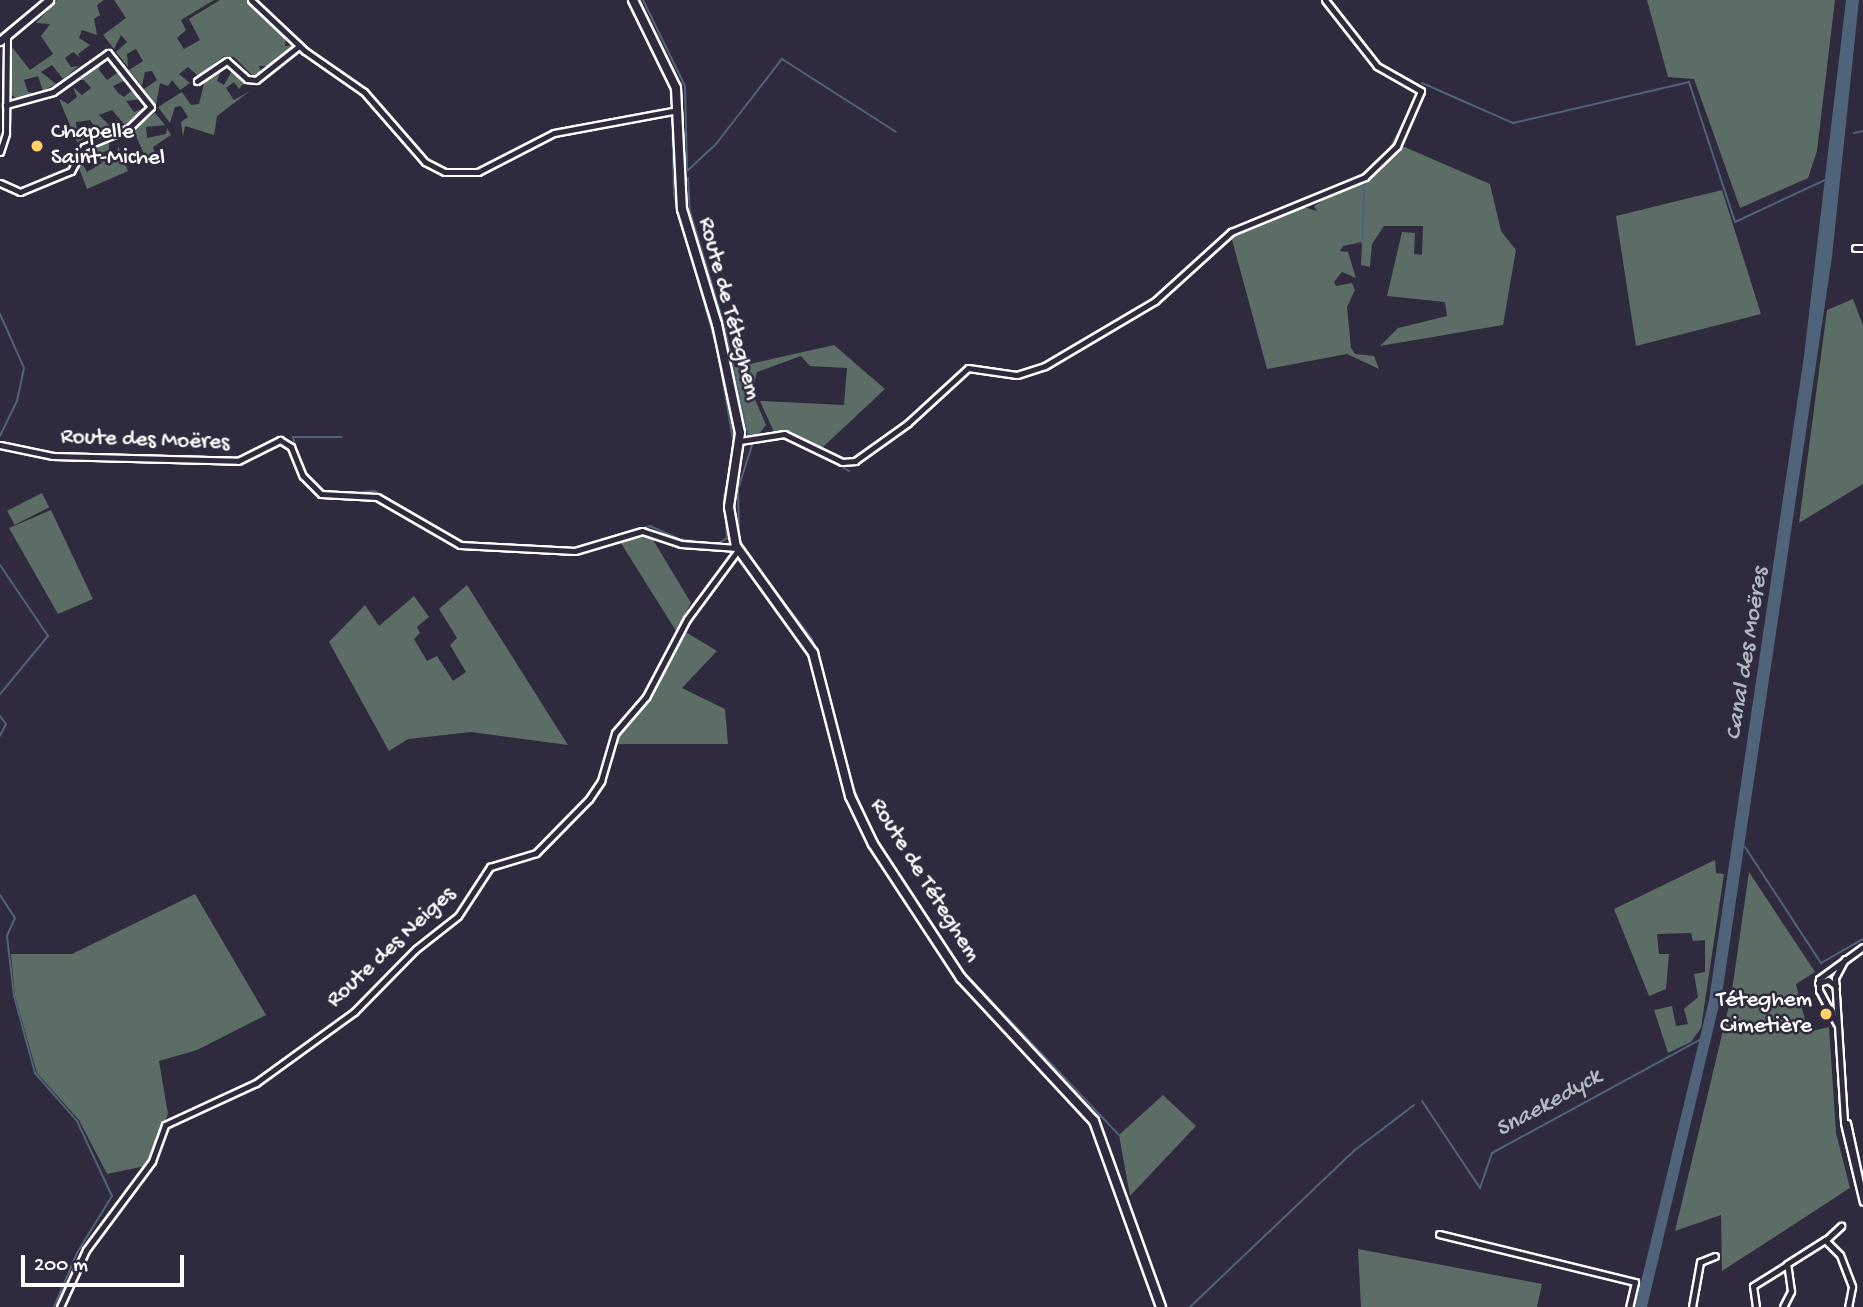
<!DOCTYPE html>
<meta charset="utf-8">
<style>
body{margin:0}
#map{position:relative;width:1863px;height:1307px;overflow:hidden;background:#2f2a3d;font-family:"Gochi Hand",sans-serif}
div>[style]{position:absolute}
.green>*{inset:0;background:#5b6d65;transform-origin:0 0}
.water>*{inset:0;background:#4f637a}
.stream>*{height:2px;margin:-1px;padding:0 1px;transform-origin:1px;border-radius:1px;background:#4f637a}
.roads{filter:drop-shadow(2px 0 #fff) drop-shadow(-2px 0 #fff) drop-shadow(0 2px #fff) drop-shadow(0 -2px #fff)}
.minor>*{height:5px;margin:-2.5px;padding:0 2.5px;transform-origin:2.5px;border-radius:2.5px;background:#2f2a3d}
.tertiary>*{height:7px;margin:-3.5px;padding:0 3.5px;transform-origin:3.5px;border-radius:3.5px;background:#2f2a3d}
.secondary>*{height:8px;margin:-4px;padding:0 4px;transform-origin:4px;border-radius:4px;background:#2f2a3d}
.dots>*{width:19px;height:19px;translate:-50% -50%;box-sizing:border-box;border:4px solid #2f2a3d;border-radius:50%}
span{translate:-50% -50%;white-space:nowrap;text-align:center;line-height:1.15;-webkit-text-stroke:5px #2f2a3d;paint-order:stroke}
.poi-label{font-size:23px;color:#fff}
.left{translate:0 -50%;text-align:left}
.right{translate:-100% -50%;text-align:right}
.street-label{font-size:23px;color:#fff}
.water-label{font-size:24px;color:#b0b9c3;font-style:italic}
.scale{position:absolute;left:21px;top:1255px;width:163px;height:32px;box-sizing:border-box;border:4px solid #fff;border-top:0;padding-left:9px;font-size:21px;line-height:24px;white-space:nowrap;color:#fff;-webkit-text-stroke:5px #2f2a3d;paint-order:stroke}
</style>
<div id="map">
<div class="green">
<div style="clip-path:polygon(57px 0,104px 0,97px 5px,100px 15px,94px 19px,97px 35px,82px 30px,79px 38px,90px 45px,78px 54px,81px 58px,73px 52px,65px 58px,71px 67px,79px 66px,63px 79px,52px 65px,41px 72px,56px 84px,43px 91px,38px 76px,24px 80px,28px 92px,35px 93px,17px 99px,12px 95px,12px 47px,30px 70px,53px 54px,41px 36px,50px 24px,36px 23px)"></div>
<div style="clip-path:polygon(114px 0,214px 0,181px 20px,186px 30px,177px 38px,184px 49px,200px 40px,189px 19px,220px 0,249px 0,286px 39px,285px 46px,294px 45px,269px 66px,259px 66px,261px 72px,254px 77px,234px 57px,224px 56px,198px 76px,188px 67px,179px 74px,190px 83px,180px 90px,172px 80px,168px 86px,160px 83px,156px 105px,144px 89px,157px 80px,152px 71px,145px 72px,142px 86px,129px 70px,143px 61px,136px 49px,127px 54px,128px 67px,116px 52px,127px 42px,121px 35px,114px 49px,103px 35px,126px 18px)"></div>
<div style="clip-path:polygon(1647px 0,1835px 0,1817px 151px,1808px 178px,1740px 208px,1694px 79px,1668px 77px)"></div>
<div style="clip-path:polygon(101px 60px,99px 70px,107px 80px,120px 71px,128px 79px,113px 86px,118px 93px,124px 97px,135px 88px,142px 99px,126px 101px,134px 112px,147px 107px,125px 125px,112px 110px,99px 115px,111px 127px,98px 132px,90px 120px,76px 122px,77px 134px,91px 136px,77px 142px,59px 99px,68px 104px,77px 97px,73px 87px,82px 95px,91px 88px,84px 80px,76px 80px)"></div>
<div style="clip-path:polygon(223px 65px,217px 81px,224px 85px,233px 69px,245px 82px,239px 89px,234px 82px,226px 88px,234px 100px,250px 91px,217px 116px,214px 135px,185px 126px,183px 137px,181px 122px,188px 117px,181px 106px,175px 107px,170px 123px,158px 107px,182px 92px,191px 105px,199px 104px,205px 79px)"></div>
<div style="clip-path:polygon(155px 113px,165px 125px,146px 127px,147px 138px,166px 134px,167px 128px,171px 135px,153px 147px,157px 159px,148px 163px,133px 129px)"></div>
<div style="clip-path:polygon(109px 140px,109px 150px,101px 153px,106px 165px,117px 161px,118px 146px,128px 171px,87px 189px,79px 168px,87px 149px,92px 152px,83px 165px,87px 172px,102px 163px,93px 146px)"></div>
<div style="clip-path:polygon(1400px 145px,1490px 184px,1501px 231px,1516px 250px,1503px 325px,1380px 346px,1398px 328px,1447px 316px,1445px 302px,1387px 296px,1402px 232px,1415px 233px,1414px 254px,1422px 255px,1423px 226px,1384px 226px,1372px 244px,1370px 267px,1361px 265px,1362px 242px,1343px 246px,1340px 251px,1348px 252px,1356px 278px,1342px 272px,1334px 282px,1336px 286px,1352px 283px,1355px 290px,1347px 307px,1351px 348px,1355px 354px,1374px 356px,1379px 369px,1347px 354px,1267px 369px,1231px 236px,1304px 207px,1317px 211px,1314px 206px,1367px 174px)"></div>
<div style="clip-path:polygon(1722px 190px,1761px 314px,1636px 346px,1616px 216px)"></div>
<div style="clip-path:polygon(1853px 299px,1863px 325px,1863px 484px,1799px 523px,1827px 310px)"></div>
<div style="clip-path:polygon(834px 345px,885px 389px,823px 447px,774px 432px,760px 401px,844px 405px,847px 368px,810px 366px,801px 356px,757px 372px,752px 392px,766px 425px,758px 435px,748px 434px,732px 368px)"></div>
<div style="left:42px;top:493px;width:16px;height:39px;rotate:63deg"></div>
<div style="clip-path:polygon(51px 510px,93px 599px,58px 614px,9px 528px)"></div>
<div style="clip-path:polygon(649px 533px,691px 603px,676px 631px,619px 540px)"></div>
<div style="clip-path:polygon(467px 585px,568px 745px,471px 732px,408px 739px,389px 751px,329px 642px,365px 605px,379px 626px,414px 596px,429px 617px,417px 627px,420px 633px,414px 639px,427px 661px,437px 656px,453px 681px,466px 672px,450px 645px,457px 638px,439px 609px)"></div>
<div style="clip-path:polygon(684px 631px,717px 651px,682px 688px,725px 709px,728px 744px,613px 744px,650px 697px)"></div>
<div style="clip-path:polygon(1715px 860px,1716px 873px,1724px 874px,1701px 1028px,1691px 1042px,1668px 1053px,1654px 1010px,1672px 1006px,1676px 1026px,1688px 1024px,1684px 1009px,1698px 997px,1694px 974px,1705px 972px,1705px 940px,1693px 941px,1691px 933px,1657px 934px,1659px 954px,1669px 954px,1666px 989px,1649px 996px,1614px 909px)"></div>
<div style="clip-path:polygon(1749px 872px,1815px 972px,1796px 984px,1808px 1032px,1829px 1027px,1836px 1133px,1850px 1188px,1722px 1271px,1721px 1215px,1675px 1231px,1731px 997px)"></div>
<div style="clip-path:polygon(195px 894px,266px 1015px,197px 1050px,159px 1061px,168px 1114px,151px 1157px,145px 1166px,107px 1174px,79px 1120px,37px 1073px,15px 996px,11px 954px,72px 954px)"></div>
<div style="clip-path:polygon(1163px 1095px,1196px 1126px,1130px 1196px,1119px 1135px)"></div>
<div style="clip-path:polygon(1358px 1249px,1542px 1284px,1537px 1307px,1361px 1307px)"></div>
</div>
<div class="water">
<div style="clip-path:polygon(1846px 0,1859px 0,1832px 257px,1723px 988px,1647px 1307px,1635px 1307px,1709px 1000px,1804px 356px)"></div>
</div>
<div class="stream">
<div style="left:643px;top:0;width:96px;rotate:64deg"></div>
<div style="left:685px;top:86px;width:84px;rotate:88.6deg"></div>
<div style="left:645px;top:35px;width:59px;rotate:64.7deg"></div>
<div style="left:670px;top:88px;width:18px;rotate:84deg"></div>
<div style="left:1422px;top:83px;width:99px;rotate:23.7deg"></div>
<div style="left:1513px;top:123px;width:181px;rotate:-13.1deg"></div>
<div style="left:1689px;top:82px;width:147px;rotate:71.8deg"></div>
<div style="left:1735px;top:222px;width:99px;rotate:-25deg"></div>
<div style="left:672px;top:116px;width:78px;rotate:88.5deg"></div>
<div style="left:674px;top:194px;width:165px;rotate:74.5deg"></div>
<div style="left:718px;top:353px;width:94px;rotate:80.2deg"></div>
<div style="left:1854px;top:133px;width:9px;rotate:-13deg"></div>
<div style="left:687px;top:171px;width:40px;rotate:-43deg"></div>
<div style="left:716px;top:144px;width:108px;rotate:-52.2deg"></div>
<div style="left:782px;top:59px;width:135px;rotate:32.6deg"></div>
<div style="left:1363px;top:174px;width:39px;rotate:-44deg"></div>
<div style="left:1391px;top:147px;width:48px;rotate:-62.9deg"></div>
<div style="left:688px;top:178px;width:33px;rotate:87deg"></div>
<div style="left:690px;top:211px;width:118px;rotate:73.3deg"></div>
<div style="left:724px;top:324px;width:113px;rotate:77.7deg"></div>
<div style="left:748px;top:434px;width:5px;rotate:22deg"></div>
<div style="left:1362px;top:243px;width:62px;rotate:-88.2deg"></div>
<div style="left:0;top:314px;width:59px;rotate:66deg"></div>
<div style="left:24px;top:368px;width:34px;rotate:102deg"></div>
<div style="left:17px;top:401px;width:39px;rotate:116deg"></div>
<div style="left:298px;top:456px;width:20px;rotate:-105deg"></div>
<div style="left:293px;top:437px;width:49px"></div>
<div style="left:835px;top:462px;width:17px;rotate:33deg"></div>
<div style="left:302px;top:468px;width:15px;rotate:53deg"></div>
<div style="left:350px;top:493px;width:25px;rotate:-5deg"></div>
<div style="left:375px;top:491px;width:44px;rotate:31.9deg"></div>
<div style="left:739px;top:530px;width:41px;rotate:-91.4deg"></div>
<div style="left:738px;top:489px;width:49px;rotate:-72.3deg"></div>
<div style="left:455px;top:540px;width:19px;rotate:9deg"></div>
<div style="left:594px;top:543px;width:59px;rotate:-16.9deg"></div>
<div style="left:650px;top:526px;width:32px;rotate:24deg"></div>
<div style="left:679px;top:539px;width:29px;rotate:8deg"></div>
<div style="left:717px;top:544px;width:12px;rotate:-31deg"></div>
<div style="left:727px;top:538px;width:40px;rotate:-94.3deg"></div>
<div style="left:724px;top:498px;width:47px;rotate:-78.9deg"></div>
<div style="left:752px;top:561px;width:98px;rotate:52.4deg"></div>
<div style="left:812px;top:639px;width:145px;rotate:74.8deg"></div>
<div style="left:850px;top:779px;width:55px;rotate:67.6deg"></div>
<div style="left:871px;top:830px;width:166px;rotate:57.1deg"></div>
<div style="left:961px;top:969px;width:229px;rotate:46.4deg"></div>
<div style="left:0;top:565px;width:86px;rotate:55.9deg"></div>
<div style="left:48px;top:636px;width:75px;rotate:129.6deg"></div>
<div style="left:0;top:716px;width:10px;rotate:53deg"></div>
<div style="left:6px;top:724px;width:13px;rotate:117deg"></div>
<div style="left:1745px;top:847px;width:139px;rotate:56.8deg"></div>
<div style="left:1821px;top:963px;width:48px;rotate:-29.7deg"></div>
<div style="left:0;top:895px;width:27px;rotate:57deg"></div>
<div style="left:15px;top:918px;width:20px;rotate:114deg"></div>
<div style="left:7px;top:936px;width:60px;rotate:83.3deg"></div>
<div style="left:14px;top:996px;width:80px;rotate:74.7deg"></div>
<div style="left:35px;top:1073px;width:64px;rotate:48.8deg"></div>
<div style="left:77px;top:1121px;width:83px;rotate:65deg"></div>
<div style="left:112px;top:1196px;width:67px;rotate:121.6deg"></div>
<div style="left:77px;top:1253px;width:59px;rotate:113.1deg"></div>
<div style="left:1422px;top:1101px;width:105px;rotate:56.3deg"></div>
<div style="left:1480px;top:1188px;width:37px;rotate:-71deg"></div>
<div style="left:1492px;top:1153px;width:238px;rotate:-28.6deg"></div>
<div style="left:1190px;top:1307px;width:228px;rotate:-43.6deg"></div>
<div style="left:1355px;top:1150px;width:74px;rotate:-37.3deg"></div>
</div>
<div class="roads">
<div class="minor">
<div style="left:251px;top:0;width:74px;rotate:43.4deg"></div>
<div style="left:305px;top:51px;width:72px;rotate:34.8deg"></div>
<div style="left:364px;top:92px;width:93px;rotate:48.9deg"></div>
<div style="left:425px;top:162px;width:22px;rotate:27deg"></div>
<div style="left:445px;top:172px;width:33px"></div>
<div style="left:478px;top:172px;width:85px;rotate:-27.2deg"></div>
<div style="left:554px;top:133px;width:126px;rotate:-10.5deg"></div>
<div style="left:197px;top:81px;width:36px;rotate:-34deg"></div>
<div style="left:227px;top:61px;width:27px;rotate:42deg"></div>
<div style="left:247px;top:79px;width:9px;rotate:6deg"></div>
<div style="left:256px;top:80px;width:55px;rotate:-38.3deg"></div>
<div style="left:0;top:152px;width:20px;rotate:-72deg"></div>
<div style="left:6px;top:133px;width:95px;rotate:-89.4deg"></div>
<div style="left:0;top:183px;width:22px;rotate:24deg"></div>
<div style="left:20px;top:192px;width:55px;rotate:-22.4deg"></div>
<div style="left:71px;top:171px;width:27px;rotate:-62deg"></div>
<div style="left:84px;top:147px;width:49px;rotate:-22.9deg"></div>
<div style="left:129px;top:128px;width:30px;rotate:-44deg"></div>
<div style="left:151px;top:107px;width:69px;rotate:-128.5deg"></div>
<div style="left:108px;top:53px;width:67px;rotate:144.7deg"></div>
<div style="left:53px;top:92px;width:49px;rotate:164.5deg"></div>
<div style="left:1855px;top:248px;width:8px"></div>
<div style="left:740px;top:441px;width:45px;rotate:-9deg"></div>
<div style="left:784px;top:434px;width:64px;rotate:25.8deg"></div>
<div style="left:842px;top:462px;width:13px;rotate:-4deg"></div>
<div style="left:855px;top:461px;width:65px;rotate:-35.6deg"></div>
<div style="left:908px;top:423px;width:81px;rotate:-42.5deg"></div>
<div style="left:968px;top:368px;width:49px;rotate:8.1deg"></div>
<div style="left:1017px;top:375px;width:29px;rotate:-18deg"></div>
<div style="left:1045px;top:366px;width:128px;rotate:-30.6deg"></div>
<div style="left:1155px;top:301px;width:103px;rotate:-42.2deg"></div>
<div style="left:1231px;top:232px;width:145px;rotate:-22.3deg"></div>
<div style="left:1365px;top:177px;width:45px;rotate:-44.1deg"></div>
<div style="left:1397px;top:146px;width:60px;rotate:-66.4deg"></div>
<div style="left:1421px;top:91px;width:51px;rotate:-150.4deg"></div>
<div style="left:1377px;top:66px;width:84px;rotate:-128.2deg"></div>
<div style="left:0;top:445px;width:54px;rotate:11.7deg"></div>
<div style="left:53px;top:456px;width:185px;rotate:1.5deg"></div>
<div style="left:238px;top:461px;width:47px;rotate:-26.6deg"></div>
<div style="left:280px;top:440px;width:13px;rotate:32deg"></div>
<div style="left:291px;top:447px;width:31px;rotate:68deg"></div>
<div style="left:303px;top:476px;width:25px;rotate:45deg"></div>
<div style="left:321px;top:494px;width:56px;rotate:3.1deg"></div>
<div style="left:377px;top:497px;width:96px;rotate:30deg"></div>
<div style="left:460px;top:545px;width:115px;rotate:3deg"></div>
<div style="left:575px;top:551px;width:70px;rotate:-16.6deg"></div>
<div style="left:642px;top:531px;width:41px;rotate:18.4deg"></div>
<div style="left:681px;top:544px;width:56px;rotate:4.1deg"></div>
<div style="left:1845px;top:959px;width:21px;rotate:118deg"></div>
<div style="left:1835px;top:978px;width:145px;rotate:86.4deg"></div>
<div style="left:1844px;top:1123px;width:81px;rotate:76.5deg"></div>
<div style="left:1818px;top:983px;width:10px;rotate:-17deg"></div>
<div style="left:1828px;top:980px;width:10px;rotate:37deg"></div>
<div style="left:1837px;top:1024px;width:38px;rotate:-118deg"></div>
<div style="left:1819px;top:990px;width:11px;rotate:-90deg"></div>
<div style="left:1819px;top:979px;width:54px;rotate:-36deg"></div>
<div style="left:1847px;top:1123px;width:66px;rotate:77.8deg"></div>
<div style="left:1439px;top:1234px;width:202px;rotate:13.8deg"></div>
<div style="left:1635px;top:1282px;width:26px;rotate:103deg"></div>
<div style="left:1826px;top:1240px;width:21px;rotate:-43deg"></div>
<div style="left:60px;top:1307px;width:63px;rotate:-65.5deg"></div>
<div style="left:86px;top:1250px;width:111px;rotate:-53.4deg"></div>
<div style="left:152px;top:1161px;width:38px;rotate:-70deg"></div>
<div style="left:165px;top:1125px;width:100px;rotate:-24.8deg"></div>
<div style="left:256px;top:1083px;width:121px;rotate:-35.9deg"></div>
<div style="left:354px;top:1012px;width:88px;rotate:-45.5deg"></div>
<div style="left:416px;top:949px;width:53px;rotate:-38.2deg"></div>
<div style="left:458px;top:916px;width:59px;rotate:-56.9deg"></div>
<div style="left:490px;top:867px;width:48px;rotate:-16.9deg"></div>
<div style="left:536px;top:853px;width:76px;rotate:-45.5deg"></div>
<div style="left:589px;top:799px;width:22px;rotate:-56deg"></div>
<div style="left:601px;top:781px;width:50px;rotate:-73.7deg"></div>
<div style="left:615px;top:733px;width:48px;rotate:-49.3deg"></div>
<div style="left:646px;top:697px;width:88px;rotate:-62.3deg"></div>
<div style="left:687px;top:619px;width:86px;rotate:-53.5deg"></div>
<div style="left:1692px;top:1307px;width:46px;rotate:-79.9deg"></div>
<div style="left:1700px;top:1262px;width:16px;rotate:-22deg"></div>
<div style="left:1756px;top:1307px;width:21px;rotate:-98deg"></div>
<div style="left:1753px;top:1286px;width:39px;rotate:-32deg"></div>
<div style="left:1783px;top:1307px;width:18px;rotate:-63deg"></div>
<div style="left:1791px;top:1291px;width:27px;rotate:-98deg"></div>
<div style="left:1787px;top:1264px;width:45px;rotate:-32.3deg"></div>
<div style="left:1825px;top:1240px;width:21px;rotate:45deg"></div>
<div style="left:1840px;top:1255px;width:34px;rotate:69deg"></div>
<div style="left:1852px;top:1287px;width:20px;rotate:101deg"></div>
</div>
<div class="tertiary">
<div style="left:0;top:41px;width:64px;rotate:-39.9deg"></div>
</div>
<div class="secondary">
<div style="left:633px;top:0;width:98px;rotate:64deg"></div>
<div style="left:676px;top:88px;width:121px;rotate:87.2deg"></div>
<div style="left:682px;top:209px;width:120px;rotate:73.1deg"></div>
<div style="left:717px;top:324px;width:111px;rotate:78.1deg"></div>
<div style="left:740px;top:433px;width:75px;rotate:98.5deg"></div>
<div style="left:729px;top:507px;width:40px;rotate:80deg"></div>
<div style="left:736px;top:546px;width:132px;rotate:54.3deg"></div>
<div style="left:813px;top:653px;width:148px;rotate:75.5deg"></div>
<div style="left:850px;top:796px;width:53px;rotate:64.4deg"></div>
<div style="left:873px;top:844px;width:160px;rotate:56.7deg"></div>
<div style="left:961px;top:978px;width:195px;rotate:47.1deg"></div>
<div style="left:1094px;top:1121px;width:198px;rotate:70.2deg"></div>
</div>
</div>
<div class="dots">
<div style="left:37px;top:146px;background:#ffd166"></div>
<div style="left:1826px;top:1014px;background:#ffd166"></div>
</div>
<div class="poi-label">
<span class="left" style="left:51px;top:146px">Chapelle<br>Saint-Michel</span>
<span class="right" style="left:1812px;top:1014px">Téteghem<br>Cimetière</span>
</div>
<div class="street-label">
<span style="left:728px;top:309px;rotate:75deg">Route de Téteghem</span>
<span style="left:145px;top:441px;rotate:2deg">Route des Moëres</span>
<span style="left:924px;top:881px;rotate:58deg">Route de Téteghem</span>
<span style="left:392px;top:948px;rotate:-43deg">Route des Neiges</span>
</div>
<div class="water-label">
<span style="left:1748px;top:654px;rotate:-81deg">Canal des Moëres</span>
<span style="left:1549px;top:1104px;rotate:-29deg">Snaekedyck</span>
</div>
<div class="scale">200 m</div>
</div>
